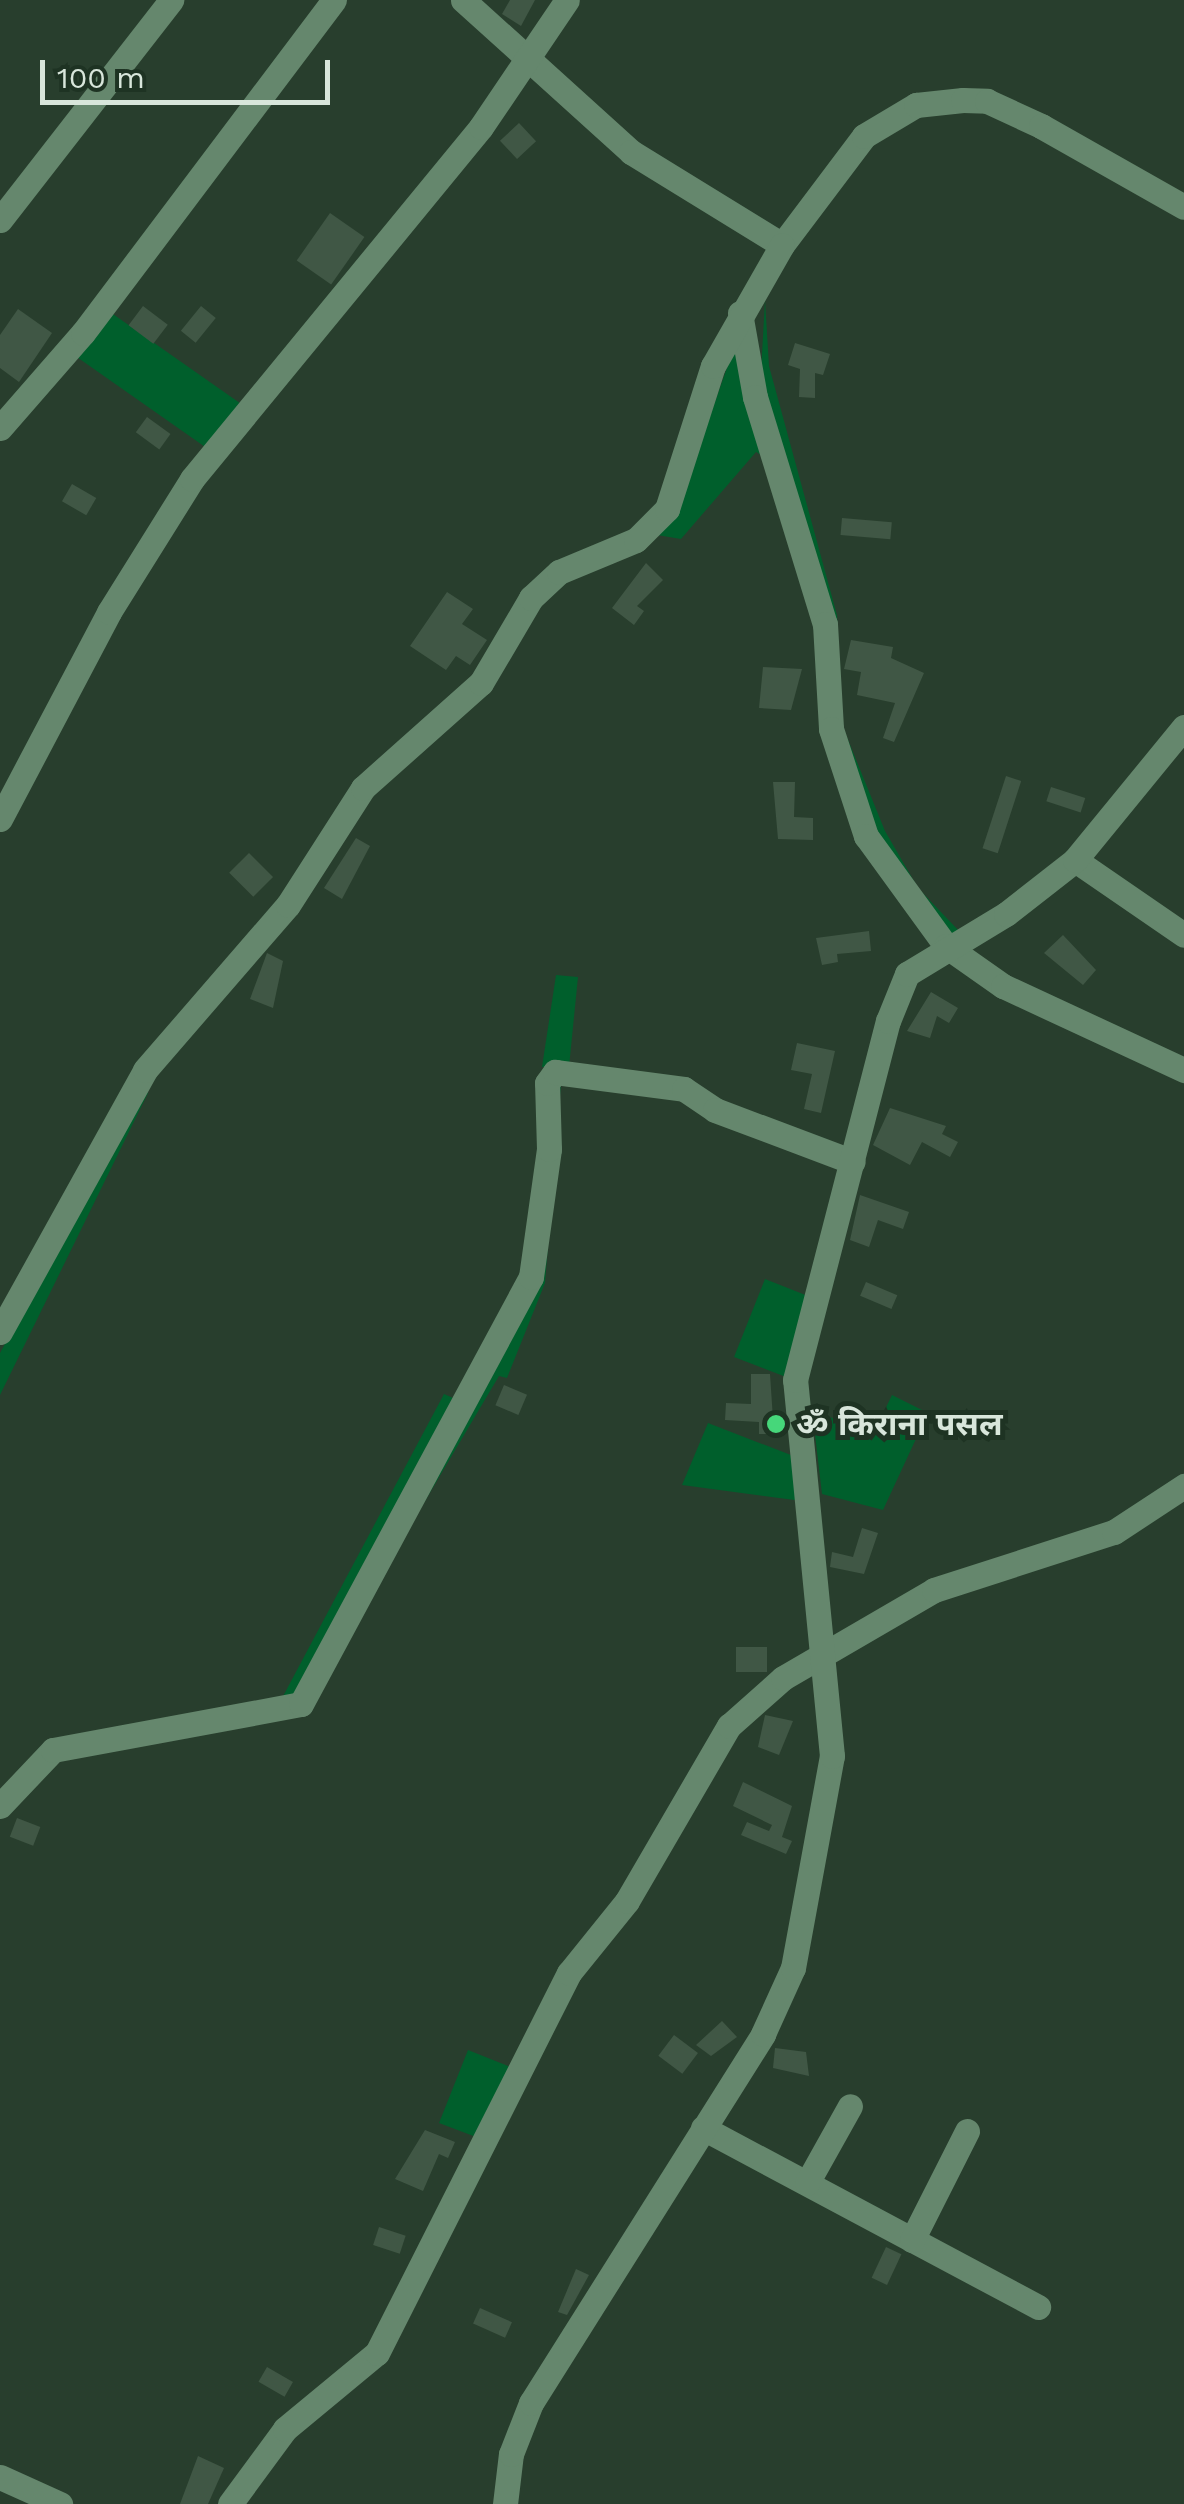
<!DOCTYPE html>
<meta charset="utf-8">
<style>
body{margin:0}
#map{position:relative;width:1184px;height:2504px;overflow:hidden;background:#283e2d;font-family:"Work Sans","Noto Sans Devanagari",sans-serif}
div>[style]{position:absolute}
.green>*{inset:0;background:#005f2c;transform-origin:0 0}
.building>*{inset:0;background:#405745;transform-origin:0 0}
.minor>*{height:25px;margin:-12.5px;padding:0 12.5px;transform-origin:12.5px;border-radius:12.5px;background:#65876d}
.dots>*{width:28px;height:28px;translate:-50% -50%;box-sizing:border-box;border:5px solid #1e3323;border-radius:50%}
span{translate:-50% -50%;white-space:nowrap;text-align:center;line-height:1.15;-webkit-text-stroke:10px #1e3323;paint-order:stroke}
.poi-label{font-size:32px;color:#d8e6db;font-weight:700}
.left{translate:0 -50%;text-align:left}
.scale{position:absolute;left:40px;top:60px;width:290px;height:45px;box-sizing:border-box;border:5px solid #d8e6db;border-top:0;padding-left:12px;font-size:30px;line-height:35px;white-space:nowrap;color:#d8e6db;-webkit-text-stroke:8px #1e3323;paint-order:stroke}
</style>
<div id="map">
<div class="green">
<div style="clip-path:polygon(765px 300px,769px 366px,837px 615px,842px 725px,885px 831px,918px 888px,960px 932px,952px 934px,877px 832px,839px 727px,761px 372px)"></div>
<div style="left:110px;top:312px;width:158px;height:56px;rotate:35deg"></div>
<div style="clip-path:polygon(735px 345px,771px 461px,756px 452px,681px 539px,657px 535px,686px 484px)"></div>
<div style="clip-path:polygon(556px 975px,578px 977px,569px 1067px,542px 1067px)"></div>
<div style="clip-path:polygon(561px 1084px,545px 1283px,507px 1378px,499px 1376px,393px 1555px,513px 1333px,552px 1085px)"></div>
<div style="clip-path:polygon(144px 1091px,148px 1093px,0 1395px,0 1353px)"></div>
<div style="clip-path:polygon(765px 1279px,808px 1296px,786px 1377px,734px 1357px)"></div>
<div style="clip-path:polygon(444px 1394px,458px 1400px,302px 1690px,281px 1700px)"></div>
<div style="clip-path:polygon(892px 1395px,928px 1413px,883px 1510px,822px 1494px,812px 1409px,872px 1436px)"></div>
<div style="clip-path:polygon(708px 1423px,796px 1457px,802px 1501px,682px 1485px)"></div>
<div style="clip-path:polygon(468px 2050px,513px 2068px,476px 2137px,439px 2123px)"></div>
</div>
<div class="building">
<div style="clip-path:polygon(510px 0,535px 0,521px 26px,502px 14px)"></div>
<div style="left:519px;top:123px;width:25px;height:26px;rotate:47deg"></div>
<div style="left:330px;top:213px;width:42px;height:58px;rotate:35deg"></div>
<div style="left:143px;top:306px;width:31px;height:24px;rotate:37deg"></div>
<div style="left:201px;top:306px;width:19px;height:32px;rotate:39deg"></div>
<div style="clip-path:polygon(18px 309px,52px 333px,19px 382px,0 368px,0 335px)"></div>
<div style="clip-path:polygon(795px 343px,830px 354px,823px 375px,815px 373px,815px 398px,799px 397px,800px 369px,788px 365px)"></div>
<div style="left:147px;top:417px;width:29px;height:19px;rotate:36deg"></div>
<div style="left:72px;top:484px;width:28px;height:20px;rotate:30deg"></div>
<div style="left:842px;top:518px;width:50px;height:17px;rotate:5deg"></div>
<div style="clip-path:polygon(646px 563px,663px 580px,637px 606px,644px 611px,634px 625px,612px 608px)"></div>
<div style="clip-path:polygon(447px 592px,473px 609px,462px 624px,487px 640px,470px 665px,456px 656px,446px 670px,410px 646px)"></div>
<div style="clip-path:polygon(851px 640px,893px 647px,891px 658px,924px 673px,894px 742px,883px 738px,895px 703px,857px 695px,861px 672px,844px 669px)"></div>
<div style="clip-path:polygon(763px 667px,802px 669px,791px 710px,759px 708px)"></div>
<div style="left:1006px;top:776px;width:16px;height:76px;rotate:18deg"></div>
<div style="clip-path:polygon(773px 782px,795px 782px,794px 817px,813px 818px,813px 840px,778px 839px)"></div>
<div style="left:1051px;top:787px;width:36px;height:15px;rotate:18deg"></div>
<div style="clip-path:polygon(356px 838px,370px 846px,342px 899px,324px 888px)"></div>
<div style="left:249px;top:853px;width:34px;height:28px;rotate:45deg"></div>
<div style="clip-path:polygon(869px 931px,871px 951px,837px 954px,838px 962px,822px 965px,816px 938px)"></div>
<div style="clip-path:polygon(1063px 935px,1096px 970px,1083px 985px,1044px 953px)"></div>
<div style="clip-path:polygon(267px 953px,283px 961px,273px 1008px,250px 999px)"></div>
<div style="clip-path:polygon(931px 992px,958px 1008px,949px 1023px,937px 1016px,930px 1038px,907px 1031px)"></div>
<div style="clip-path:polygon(797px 1043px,835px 1051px,821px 1113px,804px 1109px,812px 1074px,791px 1070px)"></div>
<div style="clip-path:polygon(890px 1108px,946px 1126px,942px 1134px,958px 1142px,950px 1157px,922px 1142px,910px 1165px,873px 1145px)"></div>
<div style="clip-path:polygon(860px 1195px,909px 1212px,903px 1229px,878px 1220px,869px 1247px,850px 1240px)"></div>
<div style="left:866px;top:1282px;width:34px;height:15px;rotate:23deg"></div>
<div style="clip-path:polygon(751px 1374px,770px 1374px,774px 1434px,759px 1434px,759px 1422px,725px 1420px,726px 1403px,751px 1404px)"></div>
<div style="left:504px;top:1385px;width:25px;height:22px;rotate:23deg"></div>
<div style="clip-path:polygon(862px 1528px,878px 1533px,864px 1574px,830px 1567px,832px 1552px,853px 1557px)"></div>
<div style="left:736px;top:1647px;width:31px;height:25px"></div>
<div style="clip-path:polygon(765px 1715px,793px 1721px,779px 1755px,758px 1747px)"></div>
<div style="clip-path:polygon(743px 1782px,792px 1806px,782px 1837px,792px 1841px,786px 1854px,741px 1835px,747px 1822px,769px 1831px,772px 1825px,733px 1806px)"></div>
<div style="left:17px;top:1818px;width:25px;height:20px;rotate:21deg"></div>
<div style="clip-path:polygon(722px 2021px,737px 2037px,711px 2056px,696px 2045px)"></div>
<div style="left:674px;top:2035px;width:30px;height:26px;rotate:37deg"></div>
<div style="clip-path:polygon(775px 2048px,806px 2052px,809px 2076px,773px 2068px)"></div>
<div style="clip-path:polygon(425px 2130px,455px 2142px,448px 2158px,439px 2154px,423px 2191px,395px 2179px)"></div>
<div style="left:379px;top:2227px;width:28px;height:19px;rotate:18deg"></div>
<div style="left:886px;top:2247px;width:17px;height:34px;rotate:25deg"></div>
<div style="clip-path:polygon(576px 2269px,589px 2275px,567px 2315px,558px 2312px)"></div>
<div style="left:480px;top:2308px;width:35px;height:17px;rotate:24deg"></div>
<div style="left:267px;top:2367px;width:30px;height:17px;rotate:30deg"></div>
<div style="clip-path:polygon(198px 2456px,224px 2468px,208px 2504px,180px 2504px)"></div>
</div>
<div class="minor">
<div style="left:463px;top:0;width:227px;rotate:42.1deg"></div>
<div style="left:631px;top:152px;width:177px;rotate:31.6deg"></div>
<div style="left:782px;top:245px;width:136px;rotate:-53deg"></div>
<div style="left:864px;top:136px;width:61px;rotate:-30.8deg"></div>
<div style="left:916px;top:105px;width:47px;rotate:-6.1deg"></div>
<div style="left:963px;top:100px;width:24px;rotate:2deg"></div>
<div style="left:987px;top:101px;width:60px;rotate:24.8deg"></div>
<div style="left:1041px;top:126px;width:164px;rotate:29.5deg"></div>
<div style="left:0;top:220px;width:279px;rotate:-52.1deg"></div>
<div style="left:740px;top:313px;width:85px;rotate:79.9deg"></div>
<div style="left:755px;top:397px;width:238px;rotate:72.9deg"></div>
<div style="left:825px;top:624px;width:105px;rotate:86.7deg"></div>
<div style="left:831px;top:729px;width:113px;rotate:71.9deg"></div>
<div style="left:866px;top:836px;width:136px;rotate:54deg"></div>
<div style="left:946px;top:946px;width:70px;rotate:35.1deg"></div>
<div style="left:1003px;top:986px;width:200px;rotate:24.9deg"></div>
<div style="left:0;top:428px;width:126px;rotate:-48.9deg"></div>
<div style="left:83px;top:333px;width:417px;rotate:-53deg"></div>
<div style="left:0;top:819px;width:234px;rotate:-62.2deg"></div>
<div style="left:109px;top:612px;width:157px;rotate:-58deg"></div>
<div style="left:192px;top:479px;width:455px;rotate:-50.6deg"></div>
<div style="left:481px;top:127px;width:153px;rotate:-55.9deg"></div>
<div style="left:1075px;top:860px;width:132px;rotate:34.5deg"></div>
<div style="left:0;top:1332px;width:299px;rotate:-61deg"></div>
<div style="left:145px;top:1070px;width:218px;rotate:-49.1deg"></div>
<div style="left:288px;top:905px;width:139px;rotate:-57.3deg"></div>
<div style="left:363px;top:788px;width:158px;rotate:-41.7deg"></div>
<div style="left:481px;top:683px;width:99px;rotate:-59.5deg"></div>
<div style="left:531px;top:598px;width:38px;rotate:-43deg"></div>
<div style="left:559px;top:572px;width:83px;rotate:-22.6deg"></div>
<div style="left:636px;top:540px;width:44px;rotate:-45deg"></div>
<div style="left:667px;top:509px;width:150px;rotate:-72.2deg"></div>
<div style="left:713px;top:366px;width:139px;rotate:-60.3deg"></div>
<div style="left:0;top:1806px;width:77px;rotate:-46.6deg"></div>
<div style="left:53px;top:1750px;width:252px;rotate:-10.5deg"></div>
<div style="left:301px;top:1704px;width:485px;rotate:-61.7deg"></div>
<div style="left:531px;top:1277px;width:129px;rotate:-82deg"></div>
<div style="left:549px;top:1149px;width:66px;rotate:-91.7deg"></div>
<div style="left:547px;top:1083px;width:14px;rotate:-54deg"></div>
<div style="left:555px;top:1072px;width:130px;rotate:7.5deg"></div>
<div style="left:684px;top:1089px;width:37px;rotate:34deg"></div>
<div style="left:715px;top:1110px;width:147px;rotate:20.6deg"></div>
<div style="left:703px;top:2128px;width:380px;rotate:28.1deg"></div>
<div style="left:807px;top:2183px;width:88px;rotate:-60.8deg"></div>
<div style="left:912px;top:2240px;width:122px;rotate:-63.2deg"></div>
<div style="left:0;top:2477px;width:66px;rotate:24.2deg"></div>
<div style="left:230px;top:2504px;width:93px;rotate:-53.7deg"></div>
<div style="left:285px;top:2429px;width:119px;rotate:-39.6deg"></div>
<div style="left:377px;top:2353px;width:426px;rotate:-63.2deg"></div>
<div style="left:569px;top:1973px;width:92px;rotate:-51.1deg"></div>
<div style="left:627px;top:1901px;width:203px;rotate:-59.8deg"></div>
<div style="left:729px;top:1726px;width:72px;rotate:-41.6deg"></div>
<div style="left:783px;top:1678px;width:175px;rotate:-30.2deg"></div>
<div style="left:934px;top:1590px;width:189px;rotate:-17.9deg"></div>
<div style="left:1114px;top:1532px;width:84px;rotate:-33.3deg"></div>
<div style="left:505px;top:2504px;width:50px;rotate:-83.2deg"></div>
<div style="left:511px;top:2454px;width:55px;rotate:-68.6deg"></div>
<div style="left:531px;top:2403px;width:436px;rotate:-57.8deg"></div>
<div style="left:763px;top:2034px;width:72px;rotate:-65.6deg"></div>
<div style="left:793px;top:1968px;width:216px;rotate:-79.6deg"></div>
<div style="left:832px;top:1756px;width:378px;rotate:-95.6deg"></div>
<div style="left:795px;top:1380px;width:371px;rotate:-75.5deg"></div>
<div style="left:888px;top:1021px;width:51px;rotate:-68deg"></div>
<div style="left:907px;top:974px;width:116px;rotate:-31.2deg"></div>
<div style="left:1006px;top:914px;width:88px;rotate:-38deg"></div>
<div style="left:1075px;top:860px;width:172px;rotate:-50.7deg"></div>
</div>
<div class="dots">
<div style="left:776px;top:1424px;background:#46d77a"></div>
</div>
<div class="poi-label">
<span class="left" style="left:796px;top:1424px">ॐ किराना पसल</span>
</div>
<div class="scale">100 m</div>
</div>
